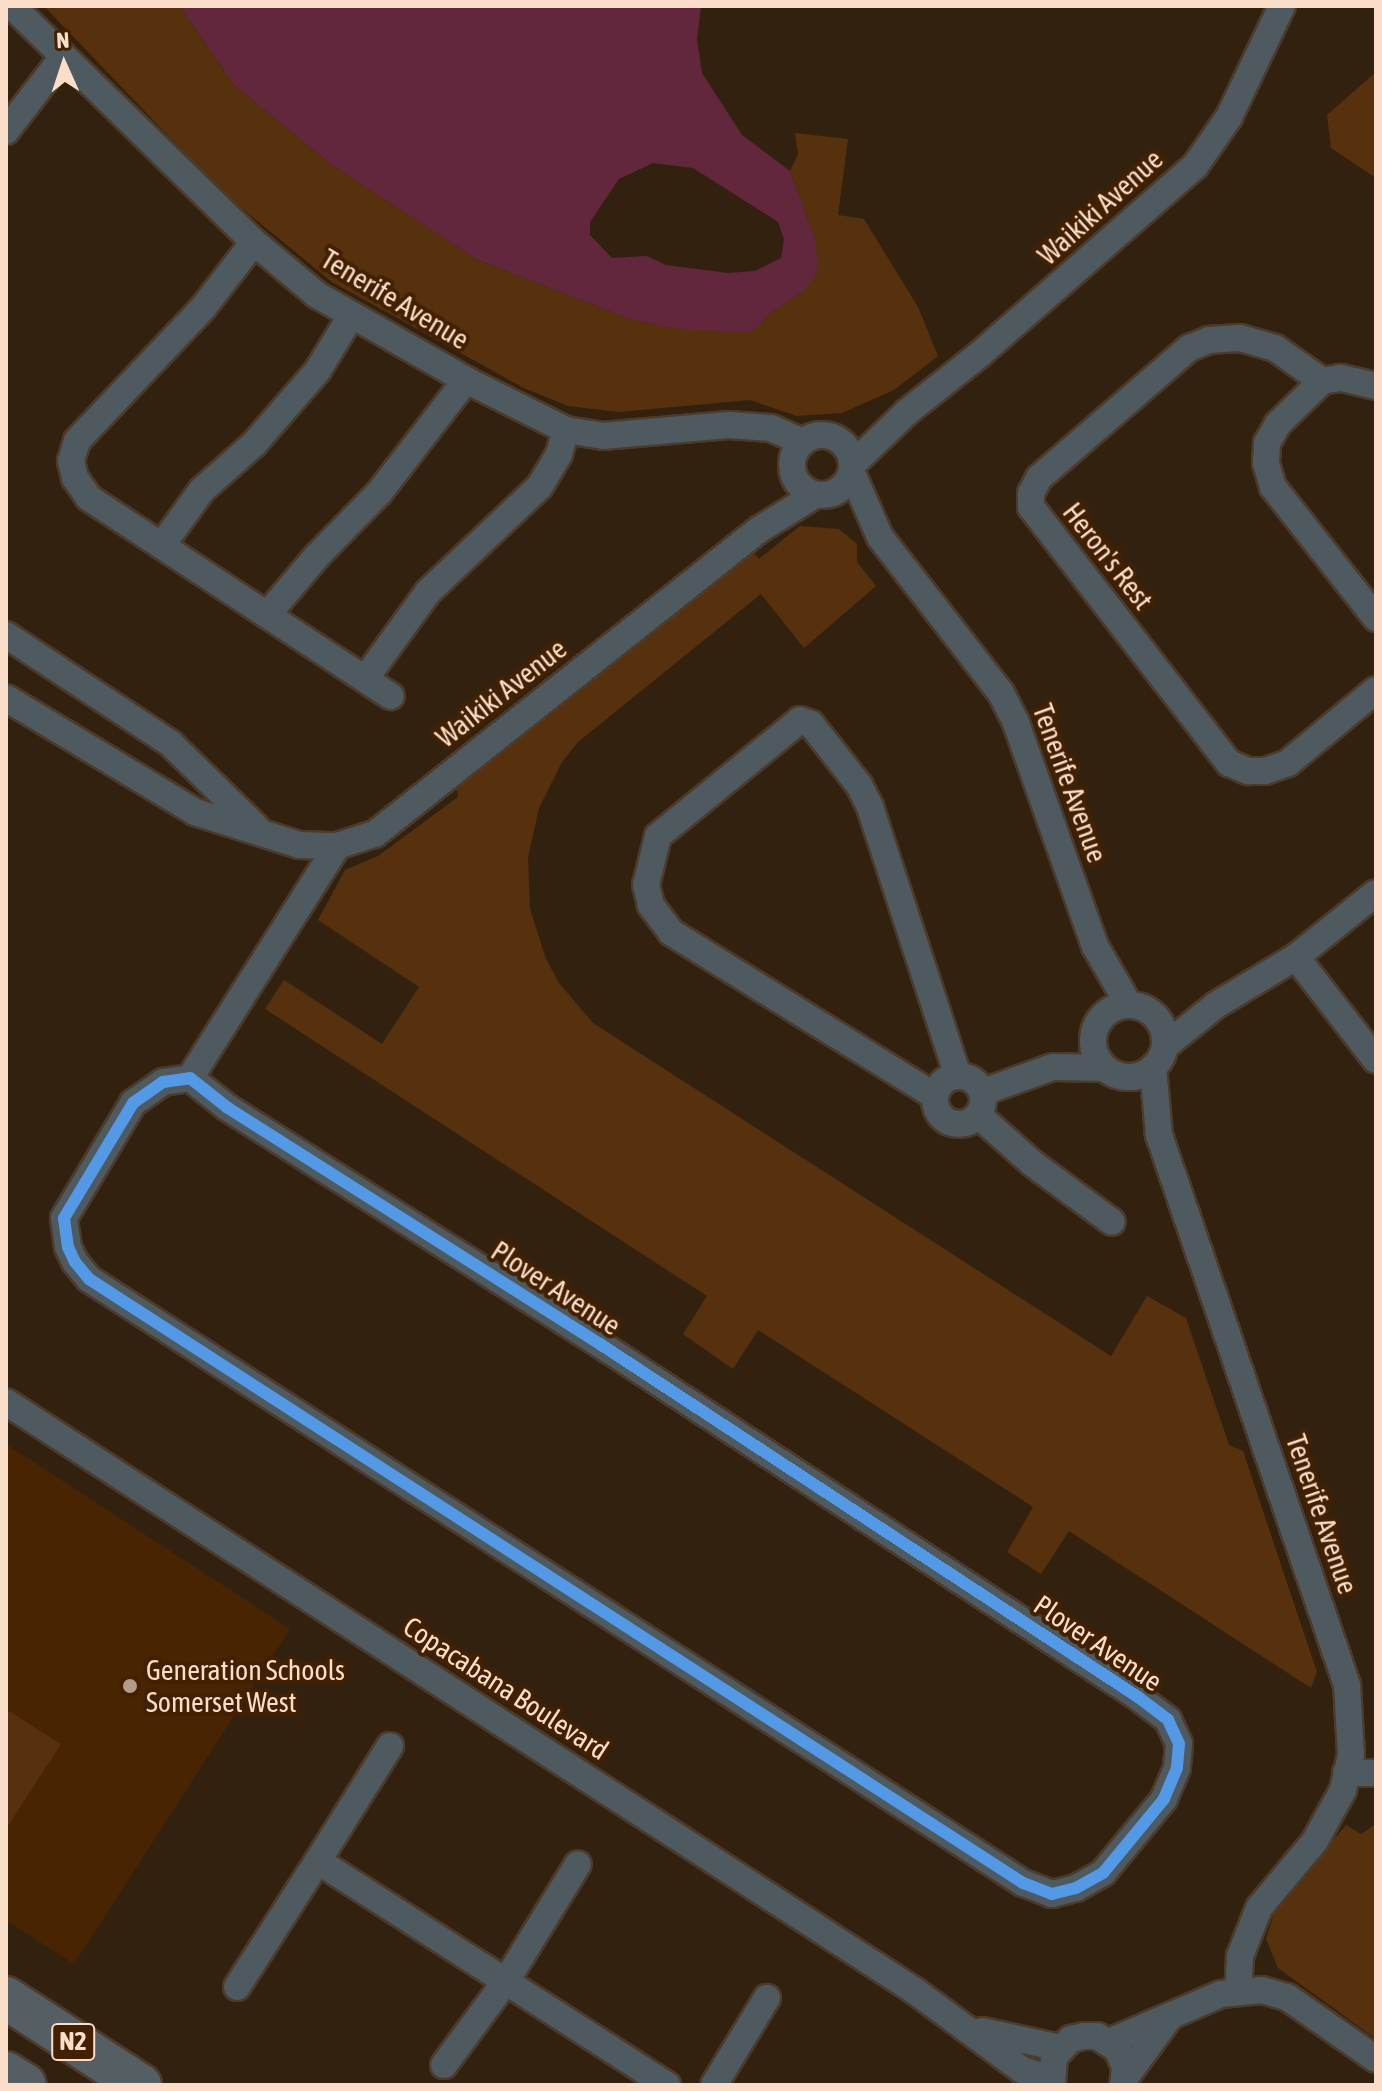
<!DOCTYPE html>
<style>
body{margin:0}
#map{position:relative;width:1382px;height:2091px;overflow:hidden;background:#332110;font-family:"Asap Condensed",sans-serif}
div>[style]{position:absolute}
.built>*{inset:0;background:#482402}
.green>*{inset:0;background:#57310d}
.water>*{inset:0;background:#62273d}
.roads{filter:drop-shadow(2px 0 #4c3b2c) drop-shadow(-2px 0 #4c3b2c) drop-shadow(0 2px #4c3b2c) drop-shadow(0 -2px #4c3b2c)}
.minor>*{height:26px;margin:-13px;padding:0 13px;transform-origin:13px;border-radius:13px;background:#4e5960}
.minor>.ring{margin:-13px;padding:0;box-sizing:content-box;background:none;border:26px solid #4e5960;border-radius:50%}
.trunk>*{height:42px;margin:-21px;padding:0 21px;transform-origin:21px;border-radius:21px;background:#545e63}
.cycleway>*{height:12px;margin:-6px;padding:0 6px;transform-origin:6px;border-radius:6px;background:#5399e6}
.dots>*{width:22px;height:22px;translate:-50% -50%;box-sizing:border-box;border:4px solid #422001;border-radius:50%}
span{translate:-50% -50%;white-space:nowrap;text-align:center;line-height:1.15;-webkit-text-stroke:8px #422001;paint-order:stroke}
.shield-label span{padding:2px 6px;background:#422001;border:2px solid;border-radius:6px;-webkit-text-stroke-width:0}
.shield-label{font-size:26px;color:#fadec9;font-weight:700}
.street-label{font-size:28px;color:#fadec9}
.poi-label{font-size:28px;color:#fadec9}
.left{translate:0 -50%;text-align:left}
.frame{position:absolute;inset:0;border:8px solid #fadec9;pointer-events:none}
.north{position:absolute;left:24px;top:24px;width:80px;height:80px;-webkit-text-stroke:6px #422001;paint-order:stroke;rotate:357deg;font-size:22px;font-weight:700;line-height:32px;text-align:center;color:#fadec9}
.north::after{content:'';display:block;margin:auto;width:28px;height:36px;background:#fadec9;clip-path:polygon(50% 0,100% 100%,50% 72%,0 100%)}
</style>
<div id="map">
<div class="built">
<div style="clip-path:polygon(6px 1444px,290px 1629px,74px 1964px,6px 1920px,9px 1915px,6px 1912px)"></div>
</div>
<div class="green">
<div style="clip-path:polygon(44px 6px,180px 6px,234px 85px,332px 165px,476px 259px,630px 319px,672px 328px,761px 325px,766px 316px,801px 293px,815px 239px,790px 171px,798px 154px,795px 133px,848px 139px,838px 215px,864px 219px,918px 307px,938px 356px,894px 390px,842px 413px,797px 416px,750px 400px,619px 412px,568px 406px,524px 388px,332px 282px,222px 192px)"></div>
<div style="clip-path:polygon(1376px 72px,1376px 178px,1331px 148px,1327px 115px)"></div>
<div style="clip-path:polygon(800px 526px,839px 529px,857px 544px,857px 562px,876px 586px,804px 648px,761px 594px,578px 742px,562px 762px,539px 808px,528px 857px,530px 909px,546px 959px,559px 983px,593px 1023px,1111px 1356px,1147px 1296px,1186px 1318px,1229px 1445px,1243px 1451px,1317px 1672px,1311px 1688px,1069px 1531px,1041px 1574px,1007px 1552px,1033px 1507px,758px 1330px,733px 1369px,683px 1334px,707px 1296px,265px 1009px,284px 980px,382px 1044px,419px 987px,318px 920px,345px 870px,378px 856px,458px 797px,457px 788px,753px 552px,759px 559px)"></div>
<div style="clip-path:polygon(9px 1711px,61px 1744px,6px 1829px,6px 1715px)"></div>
<div style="clip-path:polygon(1376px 1824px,1376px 2039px,1278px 1968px,1266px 1939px,1275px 1910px,1346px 1825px,1361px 1834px)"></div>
</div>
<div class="water">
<div style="clip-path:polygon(evenodd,180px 6px,701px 6px,697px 39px,702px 73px,742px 135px,790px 171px,815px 239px,818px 265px,814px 278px,801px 293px,766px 316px,761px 325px,748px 332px,722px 331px,672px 328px,630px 319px,476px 259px,332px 165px,234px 85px,180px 6px,653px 163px,693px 168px,778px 222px,784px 239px,781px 258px,755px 271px,728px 273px,666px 265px,647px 256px,612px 258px,590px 235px,590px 222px,619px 179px,653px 163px)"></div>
</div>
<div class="roads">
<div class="minor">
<div style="left:12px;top:6px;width:338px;rotate:44.3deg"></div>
<div style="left:254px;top:242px;width:82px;rotate:40.1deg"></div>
<div style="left:317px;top:295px;width:172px;rotate:29.7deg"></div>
<div style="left:466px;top:380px;width:112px;rotate:26.6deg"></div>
<div style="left:566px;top:430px;width:36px;rotate:9deg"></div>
<div style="left:602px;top:436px;width:127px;rotate:-5deg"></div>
<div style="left:729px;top:425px;width:42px;rotate:4.1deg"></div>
<div style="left:771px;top:428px;width:35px;rotate:24deg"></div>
<div style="left:6px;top:131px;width:93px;rotate:-52.4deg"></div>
<div style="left:254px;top:242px;width:83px;rotate:127.7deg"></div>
<div style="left:203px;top:308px;width:183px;rotate:133.5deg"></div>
<div style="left:77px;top:441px;width:21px;rotate:107deg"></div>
<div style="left:71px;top:461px;width:17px;rotate:77deg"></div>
<div style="left:75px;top:478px;width:24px;rotate:55deg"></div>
<div style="left:89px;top:498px;width:361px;rotate:33.3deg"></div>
<div style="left:1322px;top:381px;width:57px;rotate:-144.9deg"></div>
<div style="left:1275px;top:348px;width:37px;rotate:-164deg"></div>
<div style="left:1239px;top:338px;width:30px;rotate:176deg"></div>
<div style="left:1209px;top:340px;width:22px;rotate:158deg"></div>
<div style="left:1189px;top:348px;width:198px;rotate:139.1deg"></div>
<div style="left:1039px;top:478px;width:17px;rotate:118deg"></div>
<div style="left:1031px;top:493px;width:14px;rotate:90deg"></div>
<div style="left:1031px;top:507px;width:324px;rotate:52.3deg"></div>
<div style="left:1229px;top:763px;width:21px;rotate:23deg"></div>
<div style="left:1248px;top:771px;width:17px"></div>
<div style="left:1265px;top:771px;width:24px;rotate:-19deg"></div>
<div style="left:1288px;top:763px;width:114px;rotate:-39.7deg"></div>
<div style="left:1376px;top:386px;width:37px;rotate:-167deg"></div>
<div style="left:1340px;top:378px;width:18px;rotate:171deg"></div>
<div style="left:1322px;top:381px;width:62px;rotate:135.7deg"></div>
<div style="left:1278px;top:424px;width:22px;rotate:120deg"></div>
<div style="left:1267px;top:443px;width:20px;rotate:93deg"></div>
<div style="left:1266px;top:463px;width:25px;rotate:74deg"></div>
<div style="left:1273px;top:487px;width:167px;rotate:51.8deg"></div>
<div class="ring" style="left:792px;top:435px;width:34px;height:34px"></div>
<div style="left:853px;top:464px;width:75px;rotate:-43.9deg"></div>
<div style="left:907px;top:412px;width:92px;rotate:-38.4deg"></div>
<div style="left:979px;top:355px;width:287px;rotate:-41.2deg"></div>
<div style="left:1195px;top:166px;width:60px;rotate:-55.2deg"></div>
<div style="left:1229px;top:117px;width:123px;rotate:-64.5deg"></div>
<div style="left:852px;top:473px;width:70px;rotate:66.4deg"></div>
<div style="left:880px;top:537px;width:197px;rotate:52.2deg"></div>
<div style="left:1001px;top:693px;width:34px;rotate:63deg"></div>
<div style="left:1016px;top:723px;width:237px;rotate:70.5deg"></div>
<div style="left:1095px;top:946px;width:68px;rotate:60deg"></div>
<div style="left:162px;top:545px;width:68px;rotate:-54deg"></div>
<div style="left:202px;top:490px;width:69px;rotate:-41.5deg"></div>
<div style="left:254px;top:444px;width:98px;rotate:-49.1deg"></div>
<div style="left:318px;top:370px;width:63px;rotate:-58.6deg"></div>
<div style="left:267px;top:615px;width:77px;rotate:-49.7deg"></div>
<div style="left:317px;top:556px;width:88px;rotate:-45.5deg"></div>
<div style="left:379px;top:493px;width:143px;rotate:-52.4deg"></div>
<div style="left:6px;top:635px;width:198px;rotate:33.4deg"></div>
<div style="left:171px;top:744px;width:120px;rotate:44.3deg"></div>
<div style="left:365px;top:679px;width:107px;rotate:-54.1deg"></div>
<div style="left:428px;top:592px;width:154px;rotate:-43.4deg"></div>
<div style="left:540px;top:486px;width:37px;rotate:-59deg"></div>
<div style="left:559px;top:454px;width:25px;rotate:-74deg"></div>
<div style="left:6px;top:698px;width:221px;rotate:31.1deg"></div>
<div style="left:195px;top:812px;width:109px;rotate:17.6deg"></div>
<div style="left:299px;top:845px;width:38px;rotate:2deg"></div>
<div style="left:337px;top:846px;width:40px;rotate:-18deg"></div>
<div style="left:375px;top:834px;width:491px;rotate:-38.4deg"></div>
<div style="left:760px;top:529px;width:65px;rotate:-31.7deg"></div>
<div style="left:1296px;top:957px;width:130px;rotate:52.2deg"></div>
<div class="ring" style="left:1093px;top:1005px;width:46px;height:46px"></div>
<div style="left:1165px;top:1046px;width:65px;rotate:-38.8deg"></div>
<div style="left:1216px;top:1005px;width:93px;rotate:-31deg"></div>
<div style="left:1296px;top:957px;width:102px;rotate:-38.7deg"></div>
<div style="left:1153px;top:1067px;width:68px;rotate:85deg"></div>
<div style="left:1159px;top:1135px;width:581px;rotate:71.13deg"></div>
<div style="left:1347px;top:1685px;width:70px;rotate:86.7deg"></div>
<div style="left:1351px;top:1755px;width:36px;rotate:103deg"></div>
<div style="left:1343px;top:1790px;width:58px;rotate:118.8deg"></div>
<div style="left:1315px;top:1841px;width:87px;rotate:129.9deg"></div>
<div style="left:1259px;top:1908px;width:52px;rotate:111.6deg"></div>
<div style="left:1240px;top:1956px;width:34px;rotate:93deg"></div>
<div class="ring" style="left:935px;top:1076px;width:22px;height:22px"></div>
<div style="left:190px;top:1078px;width:48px;rotate:38.3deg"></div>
<div style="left:228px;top:1108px;width:441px;rotate:32.4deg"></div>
<div style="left:600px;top:1344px;width:643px;rotate:33.27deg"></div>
<div style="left:1138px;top:1697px;width:38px;rotate:37deg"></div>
<div style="left:1168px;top:1720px;width:26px;rotate:65deg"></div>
<div style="left:1179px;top:1744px;width:24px;rotate:95deg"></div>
<div style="left:1177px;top:1768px;width:34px;rotate:113deg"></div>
<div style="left:1164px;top:1799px;width:96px;rotate:129.5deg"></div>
<div style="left:1103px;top:1873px;width:31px;rotate:151deg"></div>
<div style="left:1076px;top:1888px;width:25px;rotate:166deg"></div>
<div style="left:1052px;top:1894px;width:31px;rotate:-159deg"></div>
<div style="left:1023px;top:1883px;width:1112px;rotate:-147.11deg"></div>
<div style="left:89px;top:1279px;width:22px;rotate:-129deg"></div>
<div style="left:75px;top:1262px;width:17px;rotate:-115deg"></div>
<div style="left:68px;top:1247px;width:29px;rotate:-98deg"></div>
<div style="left:64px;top:1218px;width:134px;rotate:-59deg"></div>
<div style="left:133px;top:1103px;width:37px;rotate:-35deg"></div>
<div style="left:163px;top:1082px;width:27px;rotate:-8deg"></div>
<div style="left:190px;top:1078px;width:275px;rotate:-57.6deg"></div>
<div style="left:983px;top:1092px;width:74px;rotate:-19.7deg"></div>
<div style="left:1053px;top:1067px;width:52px;rotate:1.1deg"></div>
<div style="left:935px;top:1096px;width:311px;rotate:-148.2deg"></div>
<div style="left:671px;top:932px;width:34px;rotate:-127deg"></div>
<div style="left:651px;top:905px;width:21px;rotate:-104deg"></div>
<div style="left:646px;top:885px;width:50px;rotate:-76.2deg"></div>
<div style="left:658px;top:836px;width:183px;rotate:-39.2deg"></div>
<div style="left:800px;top:720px;width:12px;rotate:20deg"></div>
<div style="left:811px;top:724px;width:78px;rotate:51.8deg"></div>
<div style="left:859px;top:785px;width:25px;rotate:63deg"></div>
<div style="left:870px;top:807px;width:283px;rotate:71.9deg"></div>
<div style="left:978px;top:1115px;width:72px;rotate:41.6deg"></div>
<div style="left:1032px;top:1163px;width:99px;rotate:36.4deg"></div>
<div style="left:6px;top:1402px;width:1083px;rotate:32.94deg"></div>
<div style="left:915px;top:1991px;width:133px;rotate:36.4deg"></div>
<div style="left:1022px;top:2070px;width:30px;rotate:17deg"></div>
<div style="left:390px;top:1746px;width:136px;rotate:122.1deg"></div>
<div style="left:318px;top:1861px;width:415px;rotate:32.7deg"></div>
<div style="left:1346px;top:1773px;width:30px"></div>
<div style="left:237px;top:1987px;width:150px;rotate:-57.3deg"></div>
<div style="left:982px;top:2031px;width:80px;rotate:12.3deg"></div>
<div style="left:1109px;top:2042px;width:122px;rotate:-23.2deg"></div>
<div style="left:1221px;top:1994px;width:41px;rotate:-5.6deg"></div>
<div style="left:1262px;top:1990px;width:26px;rotate:16deg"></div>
<div style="left:1287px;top:1997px;width:108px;rotate:34.9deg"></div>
<div style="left:444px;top:2065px;width:104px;rotate:-53.6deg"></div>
<div style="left:506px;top:1981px;width:137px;rotate:-58.4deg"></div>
<div style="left:1125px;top:2078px;width:73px;rotate:-53.9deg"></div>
<div style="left:714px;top:2085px;width:102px;rotate:-58.7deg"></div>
<div style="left:1052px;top:2085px;width:28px;rotate:-86deg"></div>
<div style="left:1054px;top:2057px;width:25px;rotate:-47deg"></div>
<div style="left:1071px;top:2039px;width:13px;rotate:-13deg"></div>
<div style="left:1084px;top:2036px;width:13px"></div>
<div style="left:1097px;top:2036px;width:24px;rotate:33deg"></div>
<div style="left:1117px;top:2049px;width:20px;rotate:66deg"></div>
<div style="left:1125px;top:2067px;width:18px;rotate:96deg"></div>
</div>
<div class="trunk">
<div style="left:6px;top:1998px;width:160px;rotate:33deg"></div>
<div style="left:6px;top:2073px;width:22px;rotate:32deg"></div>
</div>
</div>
<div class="cycleway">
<div style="left:190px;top:1078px;width:48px;rotate:38.3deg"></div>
<div style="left:228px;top:1108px;width:441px;rotate:32.4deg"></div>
<div style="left:600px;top:1344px;width:643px;rotate:33.27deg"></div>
<div style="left:1138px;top:1697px;width:38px;rotate:37deg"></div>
<div style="left:1168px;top:1720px;width:26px;rotate:65deg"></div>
<div style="left:1179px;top:1744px;width:24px;rotate:95deg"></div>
<div style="left:1177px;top:1768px;width:34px;rotate:113deg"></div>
<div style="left:1164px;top:1799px;width:96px;rotate:129.5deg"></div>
<div style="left:1103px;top:1873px;width:31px;rotate:151deg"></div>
<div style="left:1076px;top:1888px;width:25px;rotate:166deg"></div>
<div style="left:1052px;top:1894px;width:31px;rotate:-159deg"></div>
<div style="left:1023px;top:1883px;width:1112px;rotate:-147.11deg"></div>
<div style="left:89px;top:1279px;width:22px;rotate:-129deg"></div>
<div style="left:75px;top:1262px;width:17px;rotate:-115deg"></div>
<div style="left:68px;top:1247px;width:29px;rotate:-98deg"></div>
<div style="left:64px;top:1218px;width:134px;rotate:-59deg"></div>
<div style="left:133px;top:1103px;width:37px;rotate:-35deg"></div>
<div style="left:163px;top:1082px;width:27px;rotate:-8deg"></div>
</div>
<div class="dots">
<div style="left:130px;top:1686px;background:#b49c88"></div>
</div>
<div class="shield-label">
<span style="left:73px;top:2042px">N2</span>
</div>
<div class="street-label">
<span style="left:1100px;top:207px;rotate:-42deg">Waikiki Avenue</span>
<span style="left:395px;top:299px;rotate:31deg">Tenerife Avenue</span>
<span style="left:1108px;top:556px;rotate:52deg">Heron's Rest</span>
<span style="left:501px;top:693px;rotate:-38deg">Waikiki Avenue</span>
<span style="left:1070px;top:783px;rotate:70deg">Tenerife Avenue</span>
<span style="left:556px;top:1288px;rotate:33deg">Plover Avenue</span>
<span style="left:1322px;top:1514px;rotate:71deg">Tenerife Avenue</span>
<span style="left:1098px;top:1643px;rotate:34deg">Plover Avenue</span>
<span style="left:506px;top:1688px;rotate:33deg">Copacabana Boulevard</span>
</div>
<div class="poi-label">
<span class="left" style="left:146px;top:1686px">Generation Schools<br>Somerset West</span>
</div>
<div class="frame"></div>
<div class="north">N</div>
</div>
